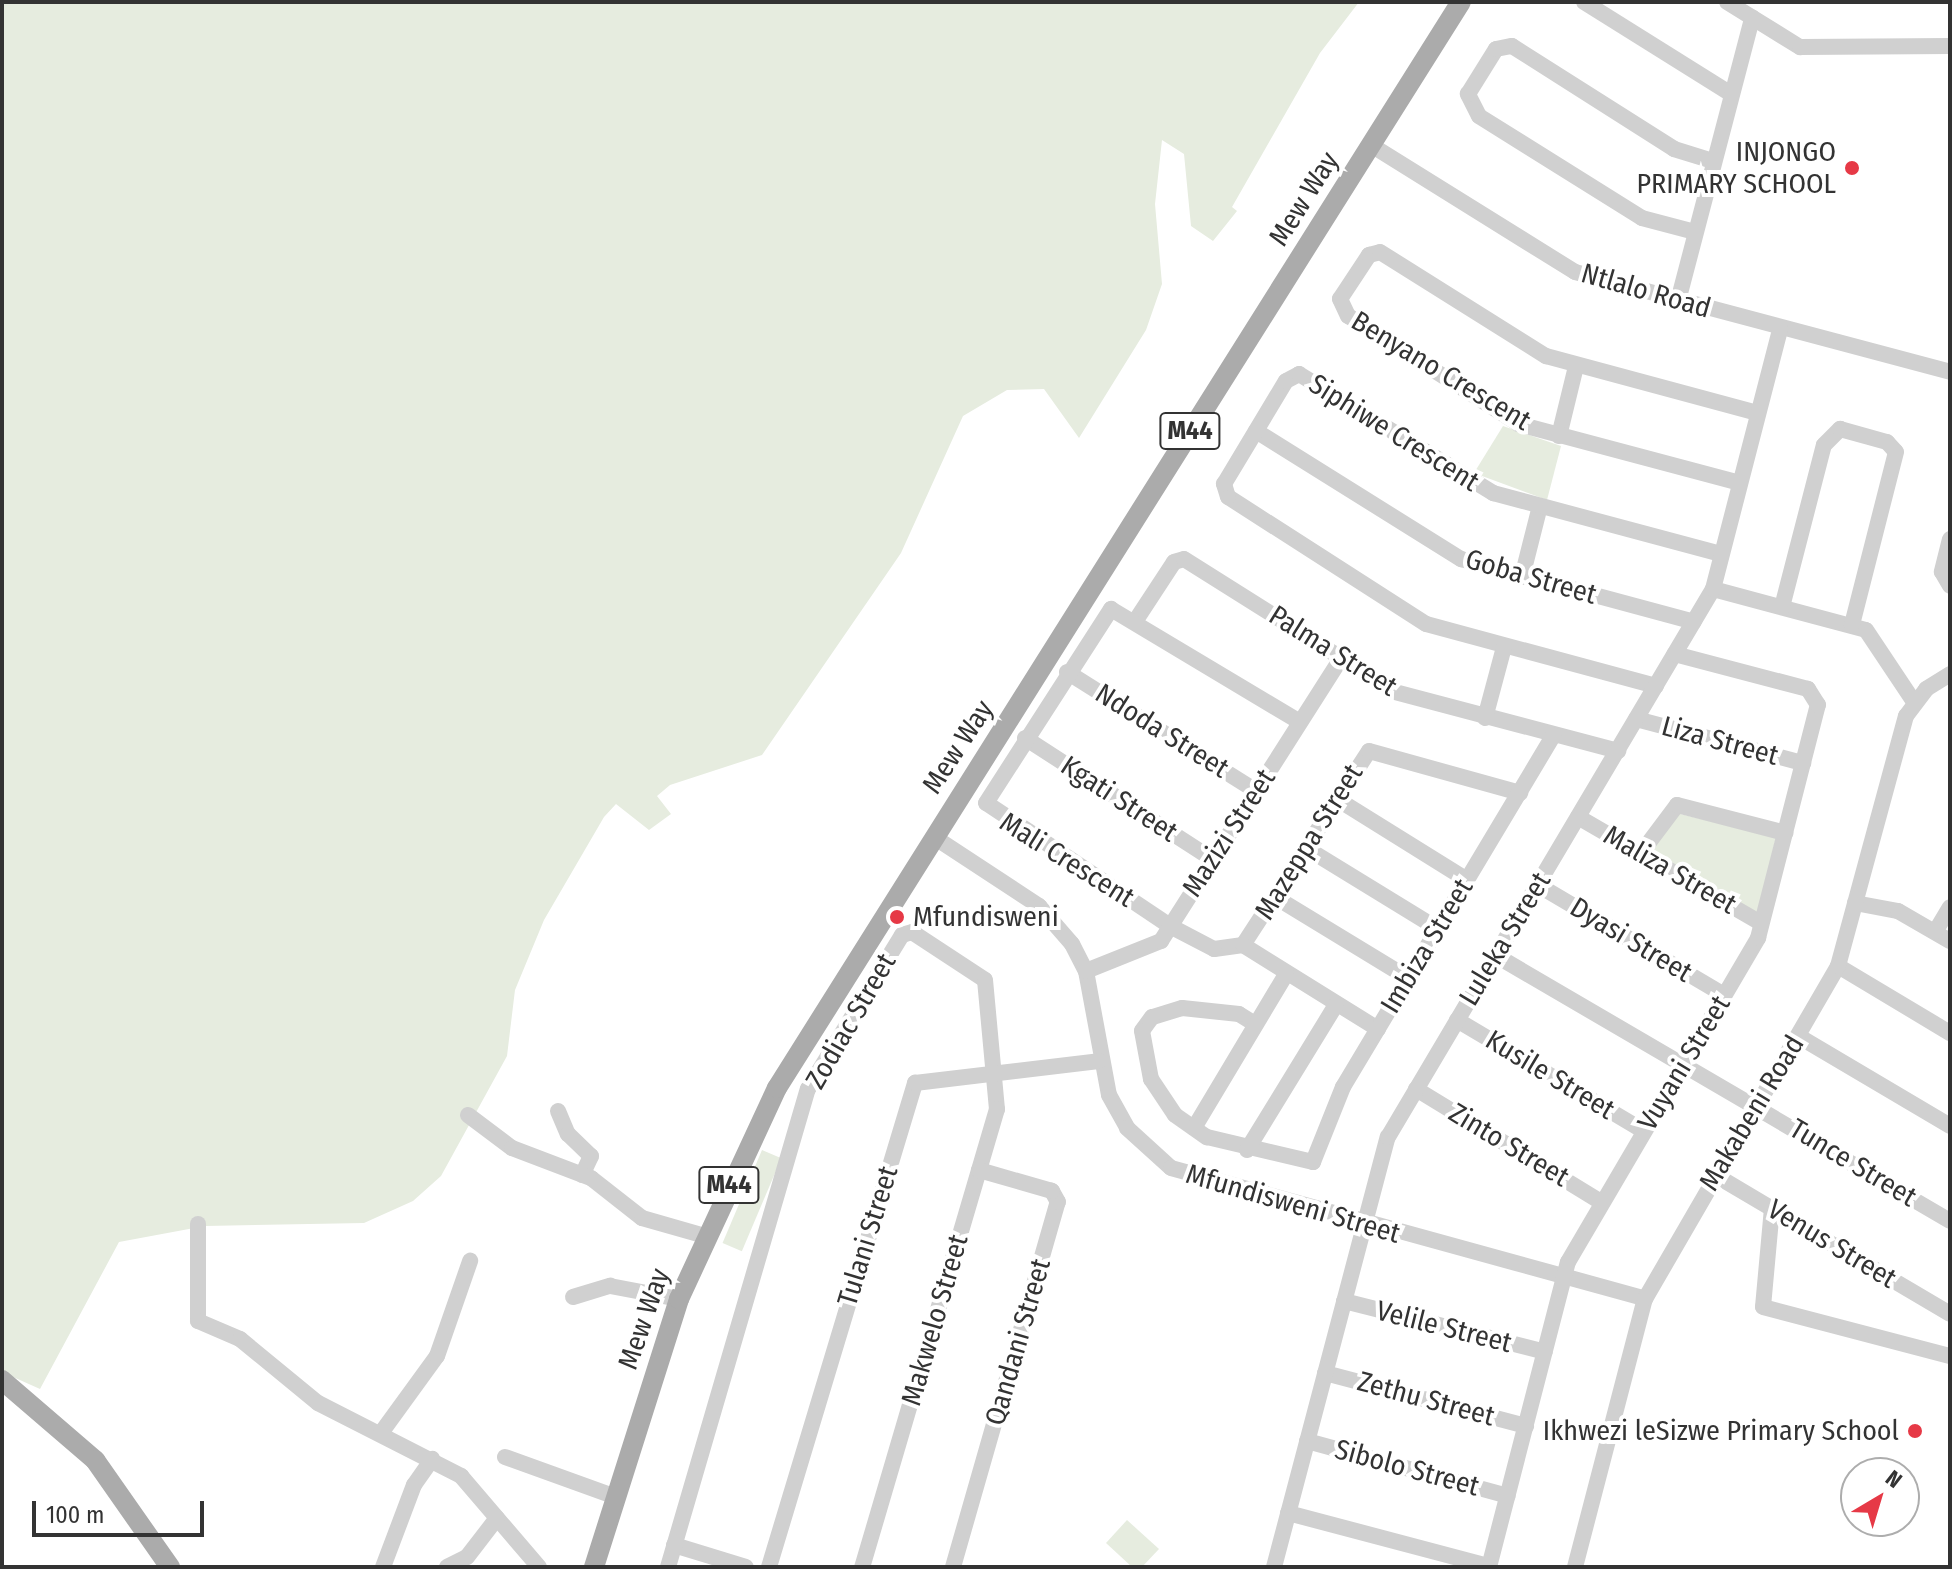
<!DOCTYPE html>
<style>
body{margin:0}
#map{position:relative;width:1952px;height:1569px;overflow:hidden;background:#fff;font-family:"Fira Sans Condensed",sans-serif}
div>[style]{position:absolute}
.green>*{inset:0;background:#e6ecdf;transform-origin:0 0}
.minor>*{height:16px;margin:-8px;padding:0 8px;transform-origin:8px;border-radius:8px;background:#d0d0d0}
.major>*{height:20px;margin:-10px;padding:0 10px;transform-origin:10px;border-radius:10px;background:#ababab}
.dots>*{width:22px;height:22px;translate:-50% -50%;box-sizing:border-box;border:4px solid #fff;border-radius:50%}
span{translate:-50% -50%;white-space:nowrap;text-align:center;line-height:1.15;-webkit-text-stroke:8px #fff;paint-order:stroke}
.shield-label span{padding:2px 6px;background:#fff;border:2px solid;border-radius:6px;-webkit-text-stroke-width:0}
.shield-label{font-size:26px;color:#333;font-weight:700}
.poi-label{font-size:28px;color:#333}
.right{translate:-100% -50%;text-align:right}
.left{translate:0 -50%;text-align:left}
.street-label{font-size:28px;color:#333}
.frame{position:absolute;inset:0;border:4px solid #333;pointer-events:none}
.north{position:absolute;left:1840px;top:1457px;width:80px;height:80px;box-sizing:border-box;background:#fff;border:2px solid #adadad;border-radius:50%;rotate:38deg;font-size:22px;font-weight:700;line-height:32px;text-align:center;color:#333}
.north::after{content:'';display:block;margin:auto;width:28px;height:36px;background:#e63946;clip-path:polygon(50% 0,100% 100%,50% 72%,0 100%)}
.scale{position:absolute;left:32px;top:1501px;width:172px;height:36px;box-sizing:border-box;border:4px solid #333;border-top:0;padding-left:10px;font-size:24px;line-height:28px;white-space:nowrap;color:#333;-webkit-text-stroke:6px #fff;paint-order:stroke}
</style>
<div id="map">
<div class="green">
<div style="clip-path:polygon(2px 2px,1359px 2px,1320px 53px,1232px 207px,1237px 211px,1213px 241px,1191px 226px,1184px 154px,1162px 140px,1155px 204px,1162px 284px,1146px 330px,1079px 438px,1044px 389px,1007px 390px,963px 416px,901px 553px,762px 755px,670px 785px,657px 796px,671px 814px,649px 830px,616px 804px,604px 817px,544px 920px,515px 990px,507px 1056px,441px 1176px,413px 1201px,364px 1223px,205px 1226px,119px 1242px,40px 1389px,2px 1372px)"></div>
<div style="clip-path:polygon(1503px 426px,1561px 446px,1547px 500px,1474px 473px)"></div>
<div style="clip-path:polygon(1672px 812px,1776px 837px,1758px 913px,1655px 856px,1651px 850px)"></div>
<div style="left:762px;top:1150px;width:21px;height:101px;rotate:23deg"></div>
<div style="clip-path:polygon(1127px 1520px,1159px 1549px,1142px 1567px,1132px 1567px,1106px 1543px)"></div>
</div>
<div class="minor">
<div style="left:1584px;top:2px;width:173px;rotate:32deg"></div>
<div style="left:1727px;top:2px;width:86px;rotate:31.7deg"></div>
<div style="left:1800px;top:47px;width:150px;rotate:-0.4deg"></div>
<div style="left:1371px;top:145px;width:240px;rotate:31.9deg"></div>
<div style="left:1575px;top:272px;width:388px;rotate:14.9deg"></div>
<div style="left:1695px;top:232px;width:55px;rotate:-165.2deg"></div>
<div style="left:1642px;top:218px;width:192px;rotate:-148deg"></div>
<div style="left:1479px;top:116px;width:25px;rotate:-117deg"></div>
<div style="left:1468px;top:94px;width:53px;rotate:-58.1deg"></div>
<div style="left:1496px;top:49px;width:16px;rotate:-11deg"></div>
<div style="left:1512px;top:46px;width:192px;rotate:32.4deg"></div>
<div style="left:1674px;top:149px;width:41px;rotate:17.1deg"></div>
<div style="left:1678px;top:301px;width:293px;rotate:-75.3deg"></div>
<div style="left:1256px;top:431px;width:242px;rotate:32deg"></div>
<div style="left:1461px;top:559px;width:241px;rotate:15.1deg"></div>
<div style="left:1559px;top:436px;width:72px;rotate:-76.3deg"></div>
<div style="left:1740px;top:483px;width:229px;rotate:-165.1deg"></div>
<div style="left:1519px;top:424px;width:202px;rotate:-147.7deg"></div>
<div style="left:1348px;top:316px;width:19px;rotate:-115deg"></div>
<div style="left:1340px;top:299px;width:53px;rotate:-56.6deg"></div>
<div style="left:1369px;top:255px;width:11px;rotate:-15deg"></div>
<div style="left:1380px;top:252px;width:196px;rotate:32.1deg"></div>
<div style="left:1546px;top:356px;width:219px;rotate:15.1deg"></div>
<div style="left:1950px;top:539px;width:34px;rotate:104deg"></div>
<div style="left:1942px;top:572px;width:16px;rotate:60deg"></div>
<div style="left:1522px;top:577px;width:73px;rotate:-75.8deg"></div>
<div style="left:1713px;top:589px;width:158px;rotate:15deg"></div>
<div style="left:1866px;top:630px;width:87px;rotate:56.3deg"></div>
<div style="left:1782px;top:607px;width:167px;rotate:-75.5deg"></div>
<div style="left:1824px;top:445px;width:23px;rotate:-45deg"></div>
<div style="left:1840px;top:429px;width:49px;rotate:15.5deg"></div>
<div style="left:1887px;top:442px;width:13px;rotate:48deg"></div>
<div style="left:1896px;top:452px;width:179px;rotate:104.3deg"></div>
<div style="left:1136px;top:620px;width:69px;rotate:-56.8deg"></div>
<div style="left:1174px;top:562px;width:10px;rotate:-17deg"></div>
<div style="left:1184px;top:559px;width:249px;rotate:32.2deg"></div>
<div style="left:1395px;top:692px;width:231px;rotate:14.8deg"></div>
<div style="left:1067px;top:672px;width:223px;rotate:32.2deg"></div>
<div style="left:1656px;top:686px;width:238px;rotate:-164.9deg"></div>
<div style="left:1426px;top:624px;width:235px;rotate:-147.3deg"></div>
<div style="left:1228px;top:497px;width:14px;rotate:-107deg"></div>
<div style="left:1224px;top:484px;width:120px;rotate:-59deg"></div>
<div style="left:1286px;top:381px;width:15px;rotate:-28deg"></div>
<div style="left:1299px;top:374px;width:228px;rotate:31.5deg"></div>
<div style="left:1493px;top:493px;width:236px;rotate:15deg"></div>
<div style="left:1485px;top:718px;width:73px;rotate:-75deg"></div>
<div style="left:1636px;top:719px;width:173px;rotate:14.8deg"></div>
<div style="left:1025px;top:738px;width:223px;rotate:32.9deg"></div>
<div style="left:1337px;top:799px;width:153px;rotate:31.9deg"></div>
<div style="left:1578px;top:817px;width:211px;rotate:30.1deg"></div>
<div style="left:934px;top:837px;width:126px;rotate:33.3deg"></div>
<div style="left:1039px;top:906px;width:50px;rotate:49deg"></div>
<div style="left:1072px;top:944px;width:30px;rotate:63deg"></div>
<div style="left:1086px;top:971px;width:126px;rotate:79.5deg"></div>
<div style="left:1109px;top:1095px;width:38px;rotate:61deg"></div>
<div style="left:1127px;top:1128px;width:59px;rotate:42.3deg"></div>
<div style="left:1171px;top:1168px;width:492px;rotate:15.4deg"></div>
<div style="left:1306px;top:848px;width:155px;rotate:31.5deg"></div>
<div style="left:1641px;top:853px;width:60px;rotate:-53.1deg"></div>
<div style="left:1677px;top:805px;width:112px;rotate:14.5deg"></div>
<div style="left:1538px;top:885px;width:216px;rotate:30.6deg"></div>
<div style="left:1275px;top:897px;width:156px;rotate:31.3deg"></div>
<div style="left:1855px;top:903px;width:44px;rotate:10.5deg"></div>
<div style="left:1898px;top:911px;width:60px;rotate:30deg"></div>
<div style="left:1935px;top:932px;width:29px;rotate:-59deg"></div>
<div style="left:1243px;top:945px;width:29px;rotate:172deg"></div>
<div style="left:1214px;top:949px;width:50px;rotate:-152.4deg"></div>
<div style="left:1170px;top:926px;width:221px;rotate:-146.2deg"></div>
<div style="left:986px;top:803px;width:231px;rotate:-57.2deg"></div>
<div style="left:1111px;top:609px;width:220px;rotate:30.9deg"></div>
<div style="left:1243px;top:945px;width:231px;rotate:-57deg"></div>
<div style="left:1369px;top:751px;width:157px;rotate:15.5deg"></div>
<div style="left:1243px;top:945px;width:159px;rotate:31.9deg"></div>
<div style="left:1495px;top:955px;width:527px;rotate:30.31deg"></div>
<div style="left:1838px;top:966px;width:131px;rotate:30.9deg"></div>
<div style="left:1086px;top:971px;width:81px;rotate:-21.8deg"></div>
<div style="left:1161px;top:941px;width:337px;rotate:-57.5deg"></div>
<div style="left:1457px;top:1020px;width:217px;rotate:30.7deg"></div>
<div style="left:1255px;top:1024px;width:19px;rotate:-148deg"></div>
<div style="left:1239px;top:1014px;width:57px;rotate:-174deg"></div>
<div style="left:1182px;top:1008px;width:31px;rotate:163deg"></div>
<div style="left:1152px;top:1017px;width:17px;rotate:126deg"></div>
<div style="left:1142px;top:1031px;width:49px;rotate:79.4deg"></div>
<div style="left:1151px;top:1079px;width:43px;rotate:56.3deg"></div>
<div style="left:1175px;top:1115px;width:39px;rotate:35deg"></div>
<div style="left:1207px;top:1137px;width:109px;rotate:13.3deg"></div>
<div style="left:1313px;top:1162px;width:81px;rotate:-68.2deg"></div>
<div style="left:1343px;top:1087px;width:410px;rotate:-59.1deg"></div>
<div style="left:1798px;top:1036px;width:177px;rotate:30.6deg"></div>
<div style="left:1416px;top:1089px;width:217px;rotate:31.4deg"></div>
<div style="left:558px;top:1111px;width:25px;rotate:67deg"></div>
<div style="left:568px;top:1134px;width:32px;rotate:44deg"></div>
<div style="left:591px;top:1156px;width:21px;rotate:115deg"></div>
<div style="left:468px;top:1115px;width:55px;rotate:36.9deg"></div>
<div style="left:512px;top:1148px;width:85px;rotate:20.8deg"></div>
<div style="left:591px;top:1178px;width:65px;rotate:38.1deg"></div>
<div style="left:642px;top:1218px;width:66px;rotate:15.9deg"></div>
<div style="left:1194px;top:1128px;width:179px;rotate:-59.1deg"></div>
<div style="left:1247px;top:1150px;width:170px;rotate:-58.5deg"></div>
<div style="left:1715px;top:1175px;width:273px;rotate:30.6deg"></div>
<div style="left:1772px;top:1208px;width:99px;rotate:95.2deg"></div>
<div style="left:1763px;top:1307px;width:193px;rotate:14.7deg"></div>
<div style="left:198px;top:1224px;width:97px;rotate:90deg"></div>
<div style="left:198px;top:1321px;width:46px;rotate:23.2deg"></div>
<div style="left:240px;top:1339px;width:101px;rotate:39.4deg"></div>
<div style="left:318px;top:1403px;width:161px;rotate:27deg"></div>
<div style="left:461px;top:1476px;width:120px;rotate:49.4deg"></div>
<div style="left:573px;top:1297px;width:39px;rotate:-17deg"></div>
<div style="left:610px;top:1286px;width:70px;rotate:10.7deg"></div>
<div style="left:1344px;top:1301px;width:207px;rotate:14.2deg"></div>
<div style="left:1325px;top:1373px;width:208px;rotate:14.8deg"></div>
<div style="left:381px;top:1433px;width:95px;rotate:-54deg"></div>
<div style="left:437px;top:1356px;width:101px;rotate:-70.8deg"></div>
<div style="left:1307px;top:1441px;width:208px;rotate:15.3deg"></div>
<div style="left:505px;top:1457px;width:118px;rotate:19.8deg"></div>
<div style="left:1288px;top:1513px;width:208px;rotate:14.8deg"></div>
<div style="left:674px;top:1545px;width:75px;rotate:17deg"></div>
<div style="left:383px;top:1567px;width:88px;rotate:-69.3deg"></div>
<div style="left:414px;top:1485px;width:32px;rotate:-55deg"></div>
<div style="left:447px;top:1567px;width:22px;rotate:-27deg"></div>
<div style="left:467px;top:1557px;width:49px;rotate:-52.4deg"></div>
<div style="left:668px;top:1567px;width:498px;rotate:-73.7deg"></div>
<div style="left:808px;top:1089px;width:180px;rotate:-58.6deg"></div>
<div style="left:902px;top:935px;width:10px;rotate:-17deg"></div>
<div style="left:912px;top:932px;width:87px;rotate:33.3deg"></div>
<div style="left:985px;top:980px;width:130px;rotate:84.7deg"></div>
<div style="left:997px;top:1109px;width:477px;rotate:106.4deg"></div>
<div style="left:769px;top:1567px;width:506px;rotate:-73.21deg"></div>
<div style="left:915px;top:1083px;width:185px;rotate:-6.8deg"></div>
<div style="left:953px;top:1567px;width:380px;rotate:-74deg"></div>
<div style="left:1058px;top:1202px;width:13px;rotate:-119deg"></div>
<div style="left:1052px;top:1191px;width:76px;rotate:-164deg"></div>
<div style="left:1274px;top:1567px;width:445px;rotate:-75.2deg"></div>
<div style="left:1388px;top:1137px;width:637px;rotate:-59.33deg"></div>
<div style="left:1713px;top:589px;width:268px;rotate:-75.5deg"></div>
<div style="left:1489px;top:1567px;width:315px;rotate:-75.5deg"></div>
<div style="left:1568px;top:1262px;width:376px;rotate:-59.6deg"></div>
<div style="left:1758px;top:938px;width:241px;rotate:-75.6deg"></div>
<div style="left:1818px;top:705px;width:19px;rotate:-122deg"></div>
<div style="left:1808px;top:689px;width:138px;rotate:-165.3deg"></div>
<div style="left:1575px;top:1567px;width:277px;rotate:-75.4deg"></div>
<div style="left:1645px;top:1299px;width:385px;rotate:-59.9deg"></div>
<div style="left:1838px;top:966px;width:259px;rotate:-74.8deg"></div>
<div style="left:1906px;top:716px;width:34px;rotate:-53deg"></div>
<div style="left:1926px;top:689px;width:28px;rotate:-32deg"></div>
</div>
<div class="major">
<div style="left:2px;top:1380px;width:123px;rotate:40.7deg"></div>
<div style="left:95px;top:1460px;width:131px;rotate:55deg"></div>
<div style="left:594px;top:1567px;width:281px;rotate:-72.4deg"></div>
<div style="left:679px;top:1299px;width:233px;rotate:-65.1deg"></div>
<div style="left:777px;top:1088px;width:1283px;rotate:-57.8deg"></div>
</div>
<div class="dots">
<div style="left:1852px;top:168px;background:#e63946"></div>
<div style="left:897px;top:917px;background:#e63946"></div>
<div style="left:1915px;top:1431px;background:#e63946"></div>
</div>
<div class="shield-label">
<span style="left:1190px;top:431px">M44</span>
<span style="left:729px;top:1185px">M44</span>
</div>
<div class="poi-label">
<span class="right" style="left:1836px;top:168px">INJONGO<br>PRIMARY SCHOOL</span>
<span class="left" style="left:913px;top:917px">Mfundisweni</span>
<span class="right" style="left:1899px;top:1431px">Ikhwezi leSizwe Primary School</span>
</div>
<div class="street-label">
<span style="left:1304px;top:199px;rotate:-58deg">Mew Way</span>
<span style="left:1646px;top:291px;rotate:16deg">Ntlalo Road</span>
<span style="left:1441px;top:371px;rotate:31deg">Benyano Crescent</span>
<span style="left:1394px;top:433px;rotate:32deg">Siphiwe Crescent</span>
<span style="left:1531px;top:577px;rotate:16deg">Goba Street</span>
<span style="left:1333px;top:651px;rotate:32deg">Palma Street</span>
<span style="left:1162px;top:731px;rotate:32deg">Ndoda Street</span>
<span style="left:1720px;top:741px;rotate:15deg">Liza Street</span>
<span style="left:958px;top:747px;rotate:-57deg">Mew Way</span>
<span style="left:1119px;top:799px;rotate:33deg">Kgati Street</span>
<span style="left:1229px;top:833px;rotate:-57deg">Mazizi Street</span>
<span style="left:1309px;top:842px;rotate:-58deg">Mazeppa Street</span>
<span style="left:1067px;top:860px;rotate:32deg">Mali Crescent</span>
<span style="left:1670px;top:870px;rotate:30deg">Maliza Street</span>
<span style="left:1505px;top:939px;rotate:-59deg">Luleka Street</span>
<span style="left:1631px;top:940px;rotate:31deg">Dyasi Street</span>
<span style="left:1427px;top:946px;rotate:-59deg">Imbiza Street</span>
<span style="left:851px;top:1021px;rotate:-60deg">Zodiac Street</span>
<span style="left:1684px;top:1063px;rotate:-59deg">Vuyani Street</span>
<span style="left:1550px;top:1075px;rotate:31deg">Kusile Street</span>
<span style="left:1752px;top:1113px;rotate:-59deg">Makabeni Road</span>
<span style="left:1509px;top:1145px;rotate:31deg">Zinto Street</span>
<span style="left:1853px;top:1163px;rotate:31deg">Tunce Street</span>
<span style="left:1293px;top:1204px;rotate:16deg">Mfundisweni Street</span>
<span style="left:868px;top:1236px;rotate:-73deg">Tulani Street</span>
<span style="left:1832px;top:1244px;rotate:31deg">Venus Street</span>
<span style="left:644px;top:1319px;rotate:-71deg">Mew Way</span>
<span style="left:935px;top:1320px;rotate:-74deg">Makwelo Street</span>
<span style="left:1444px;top:1327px;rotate:14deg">Velile Street</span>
<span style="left:1018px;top:1342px;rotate:-74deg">Qandani Street</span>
<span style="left:1426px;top:1399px;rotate:15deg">Zethu Street</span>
<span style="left:1407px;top:1468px;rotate:15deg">Sibolo Street</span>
</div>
<div class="frame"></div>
<div class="north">N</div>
<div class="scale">100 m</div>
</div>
